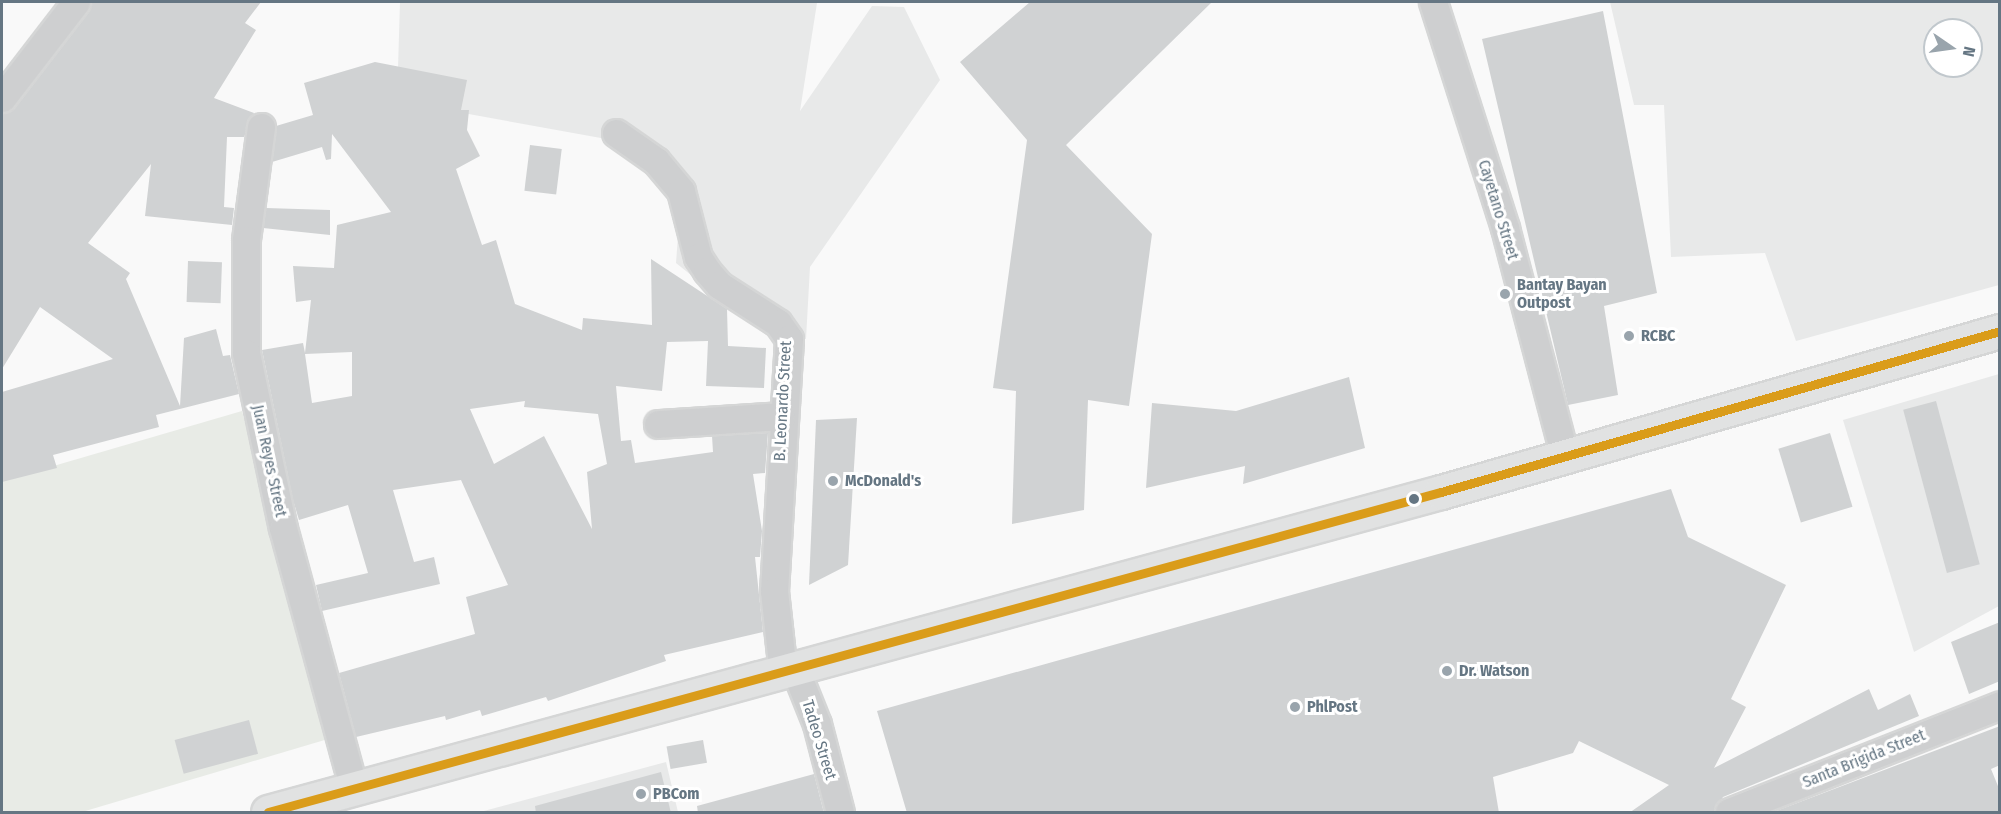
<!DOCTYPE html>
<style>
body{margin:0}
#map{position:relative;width:2001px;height:814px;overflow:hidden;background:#f9f9f9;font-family:"Fira Sans Condensed",sans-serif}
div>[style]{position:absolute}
.built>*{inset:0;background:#e8e9e9}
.green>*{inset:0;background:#e8ebe6}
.building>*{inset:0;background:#d0d2d3;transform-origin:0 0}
.roads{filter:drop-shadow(2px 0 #d5d6d6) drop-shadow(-2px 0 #d5d6d6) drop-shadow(0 2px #d5d6d6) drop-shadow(0 -2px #d5d6d6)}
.minor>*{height:27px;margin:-13.5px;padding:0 13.5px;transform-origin:13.5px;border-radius:13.5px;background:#cecfd0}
.trunk>*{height:33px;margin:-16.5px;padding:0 16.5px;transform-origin:16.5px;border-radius:16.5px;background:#e1e2e2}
.bus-1>*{height:9px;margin:-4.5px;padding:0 4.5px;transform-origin:4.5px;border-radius:4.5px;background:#da9c1a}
.dots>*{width:16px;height:16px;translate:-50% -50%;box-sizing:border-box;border:3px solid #fff;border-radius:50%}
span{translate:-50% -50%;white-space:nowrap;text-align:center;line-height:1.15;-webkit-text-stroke:6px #fff;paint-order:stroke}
.street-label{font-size:16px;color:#657683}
.poi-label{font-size:16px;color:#657683;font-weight:700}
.left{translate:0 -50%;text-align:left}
.frame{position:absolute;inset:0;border:3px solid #657683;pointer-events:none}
.north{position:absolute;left:1923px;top:18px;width:60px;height:60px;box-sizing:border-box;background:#fff;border:2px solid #c1c8cd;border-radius:50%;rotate:103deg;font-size:16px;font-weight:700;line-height:24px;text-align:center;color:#657683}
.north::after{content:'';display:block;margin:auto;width:21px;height:27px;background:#99a4ac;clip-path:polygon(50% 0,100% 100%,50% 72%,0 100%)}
</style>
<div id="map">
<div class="built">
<div style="clip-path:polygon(400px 2px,817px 3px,800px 111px,872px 6px,904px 7px,940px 80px,810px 267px,806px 339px,766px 335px,676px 263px,680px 210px,623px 142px,397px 101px)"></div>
<div style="clip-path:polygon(evenodd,1610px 2px,1999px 2px,1999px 285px,1796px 341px,1765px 253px,1671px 257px,1664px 105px,1634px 105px,1610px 2px,1935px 30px,1971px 30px,1971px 66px,1935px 66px,1935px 30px)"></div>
<div style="clip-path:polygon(1999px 374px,1999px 606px,1914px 652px,1843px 420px)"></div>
<div style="clip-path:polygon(666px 762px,678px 812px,480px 812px)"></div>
</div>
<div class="green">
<div style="clip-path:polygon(242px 411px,328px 739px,82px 812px,2px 812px,2px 481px)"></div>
</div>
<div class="building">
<div style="clip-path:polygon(91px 2px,261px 2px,245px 23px,256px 30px,214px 98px,254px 113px,244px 137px,227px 137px,224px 207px,234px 208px,232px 225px,145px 216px,151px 164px,88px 243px,130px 273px,126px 279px,180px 406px,184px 338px,216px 329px,223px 356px,230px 355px,239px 394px,156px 415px,159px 427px,53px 455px,57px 468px,2px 482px,2px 392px,113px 359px,40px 307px,2px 369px,2px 113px,14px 108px)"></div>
<div style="clip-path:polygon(1030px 2px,1212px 2px,1066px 145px,1152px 234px,1129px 406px,1088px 400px,1084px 510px,1012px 524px,1016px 391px,993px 388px,1027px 140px,960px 62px)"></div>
<div style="clip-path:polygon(1603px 11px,1657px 293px,1604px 306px,1618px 395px,1568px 405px,1482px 39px)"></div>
<div style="clip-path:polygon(evenodd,375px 62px,467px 80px,461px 110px,469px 110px,467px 130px,480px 156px,456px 169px,482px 245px,496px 240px,515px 304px,582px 330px,583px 318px,652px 325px,651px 259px,727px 309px,728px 346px,766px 348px,764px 388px,706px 386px,708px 341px,667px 342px,662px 391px,616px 386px,621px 441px,631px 440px,635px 463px,713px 452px,712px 436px,768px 433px,765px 473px,753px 474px,762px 531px,760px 557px,755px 557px,763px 632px,664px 655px,666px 661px,548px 701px,546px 697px,482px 716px,480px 710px,446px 720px,445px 716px,356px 737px,339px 673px,475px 634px,466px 597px,508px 585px,461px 480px,393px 490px,414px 562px,434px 557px,440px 584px,322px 611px,316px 585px,368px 573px,348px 505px,299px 520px,293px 500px,262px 350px,303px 343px,305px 353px,311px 300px,296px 302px,293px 266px,334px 268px,337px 225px,391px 212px,332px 134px,331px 159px,326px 160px,322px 147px,272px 162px,276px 126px,313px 115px,304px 83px,375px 62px,352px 352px,352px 396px,312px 403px,305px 354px,352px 352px,375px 62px,525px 401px,524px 407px,598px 414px,607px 464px,587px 472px,592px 529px,544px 436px,494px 464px,470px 409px,525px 401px)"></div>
<div style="left:530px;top:145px;width:32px;height:46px;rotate:7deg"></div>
<div style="clip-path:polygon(266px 208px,330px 210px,330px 235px,263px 228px)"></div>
<div style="left:188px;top:261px;width:34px;height:41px;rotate:2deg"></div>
<div style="clip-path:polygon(1349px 377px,1365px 448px,1243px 484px,1245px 466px,1146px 488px,1152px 403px,1236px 411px)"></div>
<div style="left:1936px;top:401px;width:169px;height:34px;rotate:75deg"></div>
<div style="clip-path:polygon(857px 418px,848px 565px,809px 585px,816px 420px)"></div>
<div style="left:1830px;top:433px;width:77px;height:54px;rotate:73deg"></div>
<div style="clip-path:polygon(1671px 489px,1688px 537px,1786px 585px,1731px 699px,1746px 707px,1714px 768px,1869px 689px,1878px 710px,1910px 694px,1919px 716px,1723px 797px,1714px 813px,1629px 813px,1669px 785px,1579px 741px,1573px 753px,1493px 777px,1499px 813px,907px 813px,877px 711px)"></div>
<div style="clip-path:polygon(2000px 622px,2000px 681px,1969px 694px,1951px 642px)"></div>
<div style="left:249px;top:720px;width:35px;height:77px;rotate:75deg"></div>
<div style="clip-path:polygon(2000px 726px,2000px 765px,1991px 769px,2000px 791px,2000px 813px,1771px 813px)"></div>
<div style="left:703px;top:740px;width:23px;height:37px;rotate:80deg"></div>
<div style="clip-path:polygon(661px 772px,671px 813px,536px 813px,535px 806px)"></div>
<div style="clip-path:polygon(814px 774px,824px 813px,698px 813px,697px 806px)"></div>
</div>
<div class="roads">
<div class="minor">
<div style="left:1433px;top:2px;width:237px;rotate:72.3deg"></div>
<div style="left:1505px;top:228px;width:236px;rotate:75.3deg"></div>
<div style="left:2px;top:98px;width:121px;rotate:-52.4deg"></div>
<div style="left:261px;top:127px;width:114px;rotate:97.6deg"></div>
<div style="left:246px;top:240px;width:113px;rotate:90deg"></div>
<div style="left:246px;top:353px;width:179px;rotate:78.1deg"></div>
<div style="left:283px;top:528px;width:270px;rotate:74.8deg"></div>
<div style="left:616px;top:133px;width:49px;rotate:35deg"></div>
<div style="left:656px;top:161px;width:39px;rotate:50deg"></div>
<div style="left:681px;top:191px;width:68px;rotate:75.6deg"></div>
<div style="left:698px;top:257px;width:17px;rotate:57deg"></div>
<div style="left:707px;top:271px;width:18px;rotate:49deg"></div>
<div style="left:719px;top:285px;width:70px;rotate:32.8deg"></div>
<div style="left:778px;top:323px;width:19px;rotate:55deg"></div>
<div style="left:789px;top:339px;width:252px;rotate:93.4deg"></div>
<div style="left:774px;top:591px;width:81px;rotate:83.7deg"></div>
<div style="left:658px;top:424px;width:123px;rotate:-3.7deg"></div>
<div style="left:795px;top:669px;width:59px;rotate:68.2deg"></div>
<div style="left:817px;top:724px;width:91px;rotate:75.4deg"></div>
<div style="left:1729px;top:812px;width:291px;rotate:-21.5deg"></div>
</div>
<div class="trunk">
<div style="left:268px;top:812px;width:1216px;rotate:-15.26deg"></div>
<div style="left:1441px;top:492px;width:582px;rotate:-16.07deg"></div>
</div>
</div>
<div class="bus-1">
<div style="left:268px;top:812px;width:1216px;rotate:-15.26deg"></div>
<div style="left:1441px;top:492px;width:582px;rotate:-16.07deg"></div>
</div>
<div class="dots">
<div style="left:1505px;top:294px;background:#99a4ac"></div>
<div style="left:1629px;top:336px;background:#99a4ac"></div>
<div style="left:833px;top:481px;background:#99a4ac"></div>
<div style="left:1414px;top:499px;background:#657683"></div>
<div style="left:1447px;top:671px;background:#99a4ac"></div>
<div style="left:1295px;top:707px;background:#99a4ac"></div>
<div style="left:641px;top:794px;background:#99a4ac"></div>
</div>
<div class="street-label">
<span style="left:1498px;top:210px;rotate:73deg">Cayetano Street</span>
<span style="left:783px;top:401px;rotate:-87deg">B. Leonardo Street</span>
<span style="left:269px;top:461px;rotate:78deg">Juan Reyes Street</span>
<span style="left:819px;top:740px;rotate:73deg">Tadeo Street</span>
<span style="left:1864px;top:759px;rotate:-22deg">Santa Brigida Street</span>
</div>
<div class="poi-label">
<span class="left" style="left:1517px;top:294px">Bantay Bayan<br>Outpost</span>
<span class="left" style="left:1641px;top:336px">RCBC</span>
<span class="left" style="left:845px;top:481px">McDonald's</span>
<span class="left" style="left:1459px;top:671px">Dr. Watson</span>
<span class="left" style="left:1307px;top:707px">PhlPost</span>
<span class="left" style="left:653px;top:794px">PBCom</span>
</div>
<div class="frame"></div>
<div class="north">N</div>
</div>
